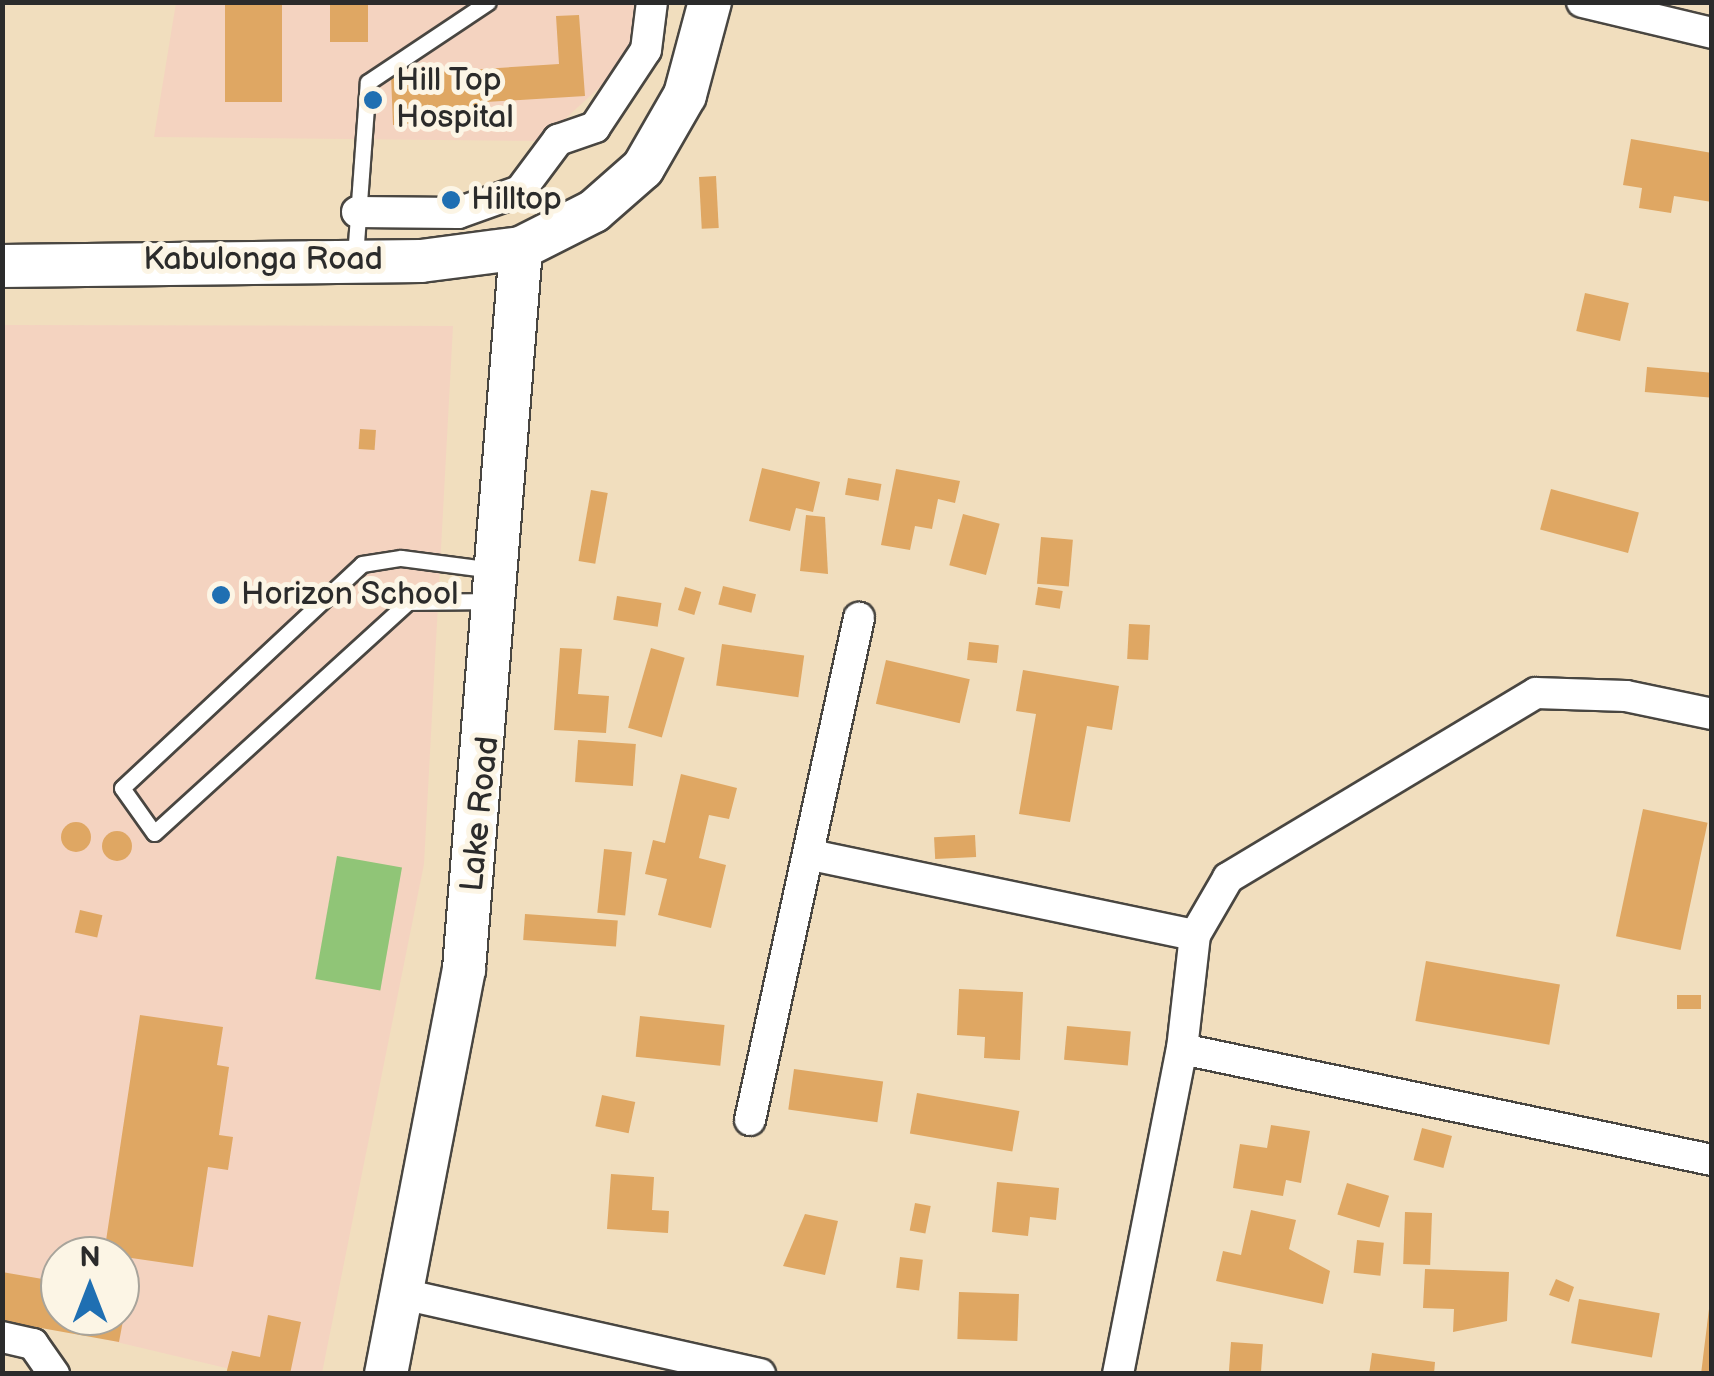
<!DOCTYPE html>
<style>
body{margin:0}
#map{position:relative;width:1714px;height:1376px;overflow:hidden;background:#f1debe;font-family:"Balsamiq Sans",sans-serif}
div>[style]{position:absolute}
.built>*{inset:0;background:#f4d3c0}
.green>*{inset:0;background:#90c577;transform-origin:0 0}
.building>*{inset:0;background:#dfa763;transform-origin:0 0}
.round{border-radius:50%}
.roads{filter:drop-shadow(2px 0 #494641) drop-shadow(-2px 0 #494641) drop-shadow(0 2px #494641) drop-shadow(0 -2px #494641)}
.service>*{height:15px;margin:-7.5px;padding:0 7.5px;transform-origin:7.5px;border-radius:7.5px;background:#fff}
.minor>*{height:30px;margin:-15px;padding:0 15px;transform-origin:15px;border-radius:15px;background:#fff}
.secondary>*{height:42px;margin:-21px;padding:0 21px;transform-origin:21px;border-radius:21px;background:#fff}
.dots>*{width:28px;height:28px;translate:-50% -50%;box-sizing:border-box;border:5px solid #fcf5e5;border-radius:50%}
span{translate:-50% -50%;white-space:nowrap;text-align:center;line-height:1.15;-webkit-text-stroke:10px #fcf5e5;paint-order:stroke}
.poi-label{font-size:32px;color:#2b2b2b}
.left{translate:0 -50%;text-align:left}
.street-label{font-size:32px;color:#2b2b2b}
.frame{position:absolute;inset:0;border:5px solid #2b2b2b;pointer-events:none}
.north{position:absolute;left:40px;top:1236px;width:100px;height:100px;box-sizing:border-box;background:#fcf5e5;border:2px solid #a8a49b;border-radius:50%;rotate:0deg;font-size:28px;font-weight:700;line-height:40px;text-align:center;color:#2b2b2b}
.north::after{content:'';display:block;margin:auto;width:35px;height:45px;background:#1f6fb2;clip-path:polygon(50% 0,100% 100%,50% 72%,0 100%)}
</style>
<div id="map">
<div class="built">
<div style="clip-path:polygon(176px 3px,639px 3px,626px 63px,541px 141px,154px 137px)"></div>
<div style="clip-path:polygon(evenodd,3px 325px,453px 326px,424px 864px,322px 1373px,247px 1373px,3px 1315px,3px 325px,60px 1256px,120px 1256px,120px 1316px,60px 1316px,60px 1256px)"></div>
</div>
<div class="green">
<div style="left:337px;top:856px;width:66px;height:125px;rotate:10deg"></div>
</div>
<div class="building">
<div style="left:225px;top:2px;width:57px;height:100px"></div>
<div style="left:330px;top:2px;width:38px;height:40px"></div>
<div style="clip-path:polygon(579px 15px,585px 96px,486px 102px,487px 118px,393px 125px,391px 75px,559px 64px,556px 16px)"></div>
<div style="clip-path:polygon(1631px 139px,1712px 153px,1712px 202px,1674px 196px,1671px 213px,1639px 208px,1642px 188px,1623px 185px)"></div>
<div style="left:716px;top:176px;width:52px;height:17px;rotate:87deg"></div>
<div style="left:1585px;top:293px;width:45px;height:39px;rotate:13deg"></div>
<div style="left:1647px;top:367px;width:65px;height:25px;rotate:5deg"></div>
<div style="left:360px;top:429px;width:16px;height:20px;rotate:4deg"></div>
<div style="clip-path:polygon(762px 468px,820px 482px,813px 512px,796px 508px,790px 531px,749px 521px)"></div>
<div style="clip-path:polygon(896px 469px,960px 481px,955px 503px,938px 499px,932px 529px,915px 526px,910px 550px,881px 545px)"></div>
<div style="left:848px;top:478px;width:34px;height:17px;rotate:10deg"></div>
<div style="left:1551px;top:489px;width:91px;height:42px;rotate:15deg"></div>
<div style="left:591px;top:490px;width:17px;height:72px;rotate:10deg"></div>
<div style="left:963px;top:514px;width:38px;height:53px;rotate:15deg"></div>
<div style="clip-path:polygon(806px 515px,825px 517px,828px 574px,800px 571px)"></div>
<div style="left:1041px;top:537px;width:32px;height:47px;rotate:5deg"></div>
<div style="left:723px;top:586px;width:34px;height:19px;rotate:14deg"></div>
<div style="left:685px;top:587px;width:17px;height:24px;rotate:17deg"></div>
<div style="left:1038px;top:587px;width:25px;height:18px;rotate:9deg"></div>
<div style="left:617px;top:596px;width:45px;height:24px;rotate:9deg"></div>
<div style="left:1129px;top:624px;width:21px;height:35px;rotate:3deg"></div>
<div style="left:969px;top:642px;width:30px;height:18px;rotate:6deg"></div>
<div style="left:722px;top:644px;width:83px;height:42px;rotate:8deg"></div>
<div style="clip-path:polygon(560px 648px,582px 649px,578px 694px,609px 696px,606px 733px,554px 730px)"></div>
<div style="left:651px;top:648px;width:35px;height:83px;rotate:16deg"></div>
<div style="left:886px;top:660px;width:86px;height:45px;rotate:13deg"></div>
<div style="clip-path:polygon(1023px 670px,1119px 686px,1112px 730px,1087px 726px,1070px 822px,1019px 814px,1036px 714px,1016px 711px)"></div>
<div style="left:578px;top:740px;width:58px;height:42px;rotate:4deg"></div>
<div style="clip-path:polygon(681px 774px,737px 788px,729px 819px,709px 815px,699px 858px,726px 865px,711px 928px,658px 915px,667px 879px,645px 874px,653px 840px,665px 843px)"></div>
<div style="left:1643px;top:809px;width:66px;height:130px;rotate:12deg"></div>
<div class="round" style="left:61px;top:822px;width:30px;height:30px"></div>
<div class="round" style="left:102px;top:831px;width:30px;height:30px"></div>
<div style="left:975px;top:835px;width:22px;height:41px;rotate:87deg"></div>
<div style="left:604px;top:849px;width:28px;height:64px;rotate:6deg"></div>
<div style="left:80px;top:910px;width:23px;height:23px;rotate:13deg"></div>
<div style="left:525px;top:914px;width:93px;height:26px;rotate:4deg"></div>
<div style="left:1426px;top:961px;width:136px;height:61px;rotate:10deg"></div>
<div style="clip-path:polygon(959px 989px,1023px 992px,1020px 1060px,984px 1058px,985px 1037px,957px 1035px)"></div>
<div style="left:1701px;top:995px;width:14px;height:24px;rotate:90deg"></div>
<div style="clip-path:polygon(140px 1015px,223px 1027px,217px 1065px,229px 1067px,219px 1135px,233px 1137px,228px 1170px,208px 1167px,193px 1267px,104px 1254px)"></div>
<div style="left:640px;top:1016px;width:85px;height:41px;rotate:6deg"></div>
<div style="left:1067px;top:1026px;width:64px;height:34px;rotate:5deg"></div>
<div style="left:794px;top:1069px;width:90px;height:41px;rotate:8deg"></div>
<div style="left:917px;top:1093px;width:104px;height:41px;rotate:10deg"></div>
<div style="left:602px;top:1095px;width:34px;height:32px;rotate:12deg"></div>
<div style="clip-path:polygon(1271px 1125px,1310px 1131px,1301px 1183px,1286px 1180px,1283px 1196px,1233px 1188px,1240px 1144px,1267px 1148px)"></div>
<div style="left:1422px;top:1128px;width:31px;height:33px;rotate:15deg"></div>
<div style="clip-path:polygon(611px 1174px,654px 1177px,652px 1210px,669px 1211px,668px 1233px,607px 1229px)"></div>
<div style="clip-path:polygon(997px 1182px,1059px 1188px,1056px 1220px,1030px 1217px,1028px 1236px,992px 1232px)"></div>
<div style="left:1347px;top:1183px;width:44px;height:33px;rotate:17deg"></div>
<div style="left:915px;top:1203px;width:16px;height:28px;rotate:11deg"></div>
<div style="clip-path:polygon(1251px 1210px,1296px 1220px,1289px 1249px,1330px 1271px,1323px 1304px,1216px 1281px,1223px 1251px,1241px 1255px)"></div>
<div style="left:1405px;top:1212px;width:27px;height:52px;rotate:2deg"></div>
<div style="clip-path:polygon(805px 1214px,838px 1221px,825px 1275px,783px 1266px)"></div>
<div style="left:1357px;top:1240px;width:27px;height:33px;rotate:6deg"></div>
<div style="left:900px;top:1257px;width:23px;height:31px;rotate:7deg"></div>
<div style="clip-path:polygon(1425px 1269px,1509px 1272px,1507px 1321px,1453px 1332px,1454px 1309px,1423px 1308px)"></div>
<div style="clip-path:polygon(2px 1272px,60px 1282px,60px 1316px,120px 1316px,120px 1292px,128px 1294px,119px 1342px,2px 1321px)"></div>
<div style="clip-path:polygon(1556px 1279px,1574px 1287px,1569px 1302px,1549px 1295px)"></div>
<div style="left:959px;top:1292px;width:60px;height:47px;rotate:2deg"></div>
<div style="left:1579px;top:1299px;width:82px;height:45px;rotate:10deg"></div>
<div style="clip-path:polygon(1709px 1309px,1712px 1374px,1701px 1374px)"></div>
<div style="clip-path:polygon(268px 1315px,301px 1322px,290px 1374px,226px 1374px,232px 1351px,260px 1357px)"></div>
<div style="left:1231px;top:1342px;width:32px;height:32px;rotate:4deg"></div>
<div style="clip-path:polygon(1372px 1353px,1435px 1362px,1434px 1374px,1369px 1374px)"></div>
</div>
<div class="roads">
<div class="service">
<div style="left:355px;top:257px;width:175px;rotate:-85.8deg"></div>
<div style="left:368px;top:82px;width:144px;rotate:-33.7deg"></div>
<div style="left:490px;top:601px;width:82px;rotate:179.3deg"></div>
<div style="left:408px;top:602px;width:343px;rotate:137.7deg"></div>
<div style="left:154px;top:833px;width:55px;rotate:-125.4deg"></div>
<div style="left:122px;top:788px;width:328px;rotate:-43deg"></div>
<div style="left:362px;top:564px;width:39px;rotate:-9deg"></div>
<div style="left:401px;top:558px;width:93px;rotate:7.4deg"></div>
</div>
<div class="minor">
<div style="left:1582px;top:2px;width:134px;rotate:13.4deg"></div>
<div style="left:357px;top:212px;width:101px;rotate:0.6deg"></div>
<div style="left:458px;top:213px;width:66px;rotate:-19.5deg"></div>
<div style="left:520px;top:191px;width:64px;rotate:-53.3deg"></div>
<div style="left:558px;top:140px;width:39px;rotate:-19deg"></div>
<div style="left:595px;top:127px;width:92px;rotate:-56.5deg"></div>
<div style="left:646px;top:50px;width:48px;rotate:-82.9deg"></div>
<div style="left:811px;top:855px;width:392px;rotate:11.8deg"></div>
<div style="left:1182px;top:1049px;width:541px;rotate:11.83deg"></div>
<div style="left:750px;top:1120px;width:514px;rotate:-77.75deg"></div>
<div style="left:402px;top:1294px;width:367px;rotate:12.6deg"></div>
<div style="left:2px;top:1337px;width:32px;rotate:13deg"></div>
<div style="left:33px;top:1344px;width:37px;rotate:55deg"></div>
<div style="left:1118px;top:1374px;width:331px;rotate:-78.9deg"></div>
<div style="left:1182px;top:1049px;width:115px;rotate:-83.5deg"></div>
<div style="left:1195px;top:935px;width:66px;rotate:-59.9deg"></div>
<div style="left:1228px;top:878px;width:359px;rotate:-31deg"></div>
<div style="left:1536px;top:693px;width:90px;rotate:1.9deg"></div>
<div style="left:1626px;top:696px;width:88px;rotate:11.8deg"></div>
</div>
<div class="secondary">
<div style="left:2px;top:266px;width:419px;rotate:-0.7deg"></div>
<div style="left:421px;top:261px;width:101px;rotate:-7.4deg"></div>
<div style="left:521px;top:248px;width:82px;rotate:-26.9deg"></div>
<div style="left:594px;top:211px;width:65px;rotate:-41.3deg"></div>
<div style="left:643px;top:168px;width:84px;rotate:-60.1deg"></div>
<div style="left:685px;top:95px;width:96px;rotate:-75deg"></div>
<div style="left:386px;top:1374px;width:412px;rotate:-79.1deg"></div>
<div style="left:464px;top:969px;width:723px;rotate:-85.48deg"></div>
</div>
</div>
<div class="dots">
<div style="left:373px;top:100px;background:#1f6fb2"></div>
<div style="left:451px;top:200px;background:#1f6fb2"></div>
<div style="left:221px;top:595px;background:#1f6fb2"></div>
</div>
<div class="poi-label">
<span class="left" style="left:396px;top:100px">Hill Top<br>Hospital</span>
<span class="left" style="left:471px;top:200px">Hilltop</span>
<span class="left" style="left:241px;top:595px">Horizon School</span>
</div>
<div class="street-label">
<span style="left:263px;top:260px">Kabulonga Road</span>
<span style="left:481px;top:814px;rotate:-84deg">Lake Road</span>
</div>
<div class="frame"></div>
<div class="north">N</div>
</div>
